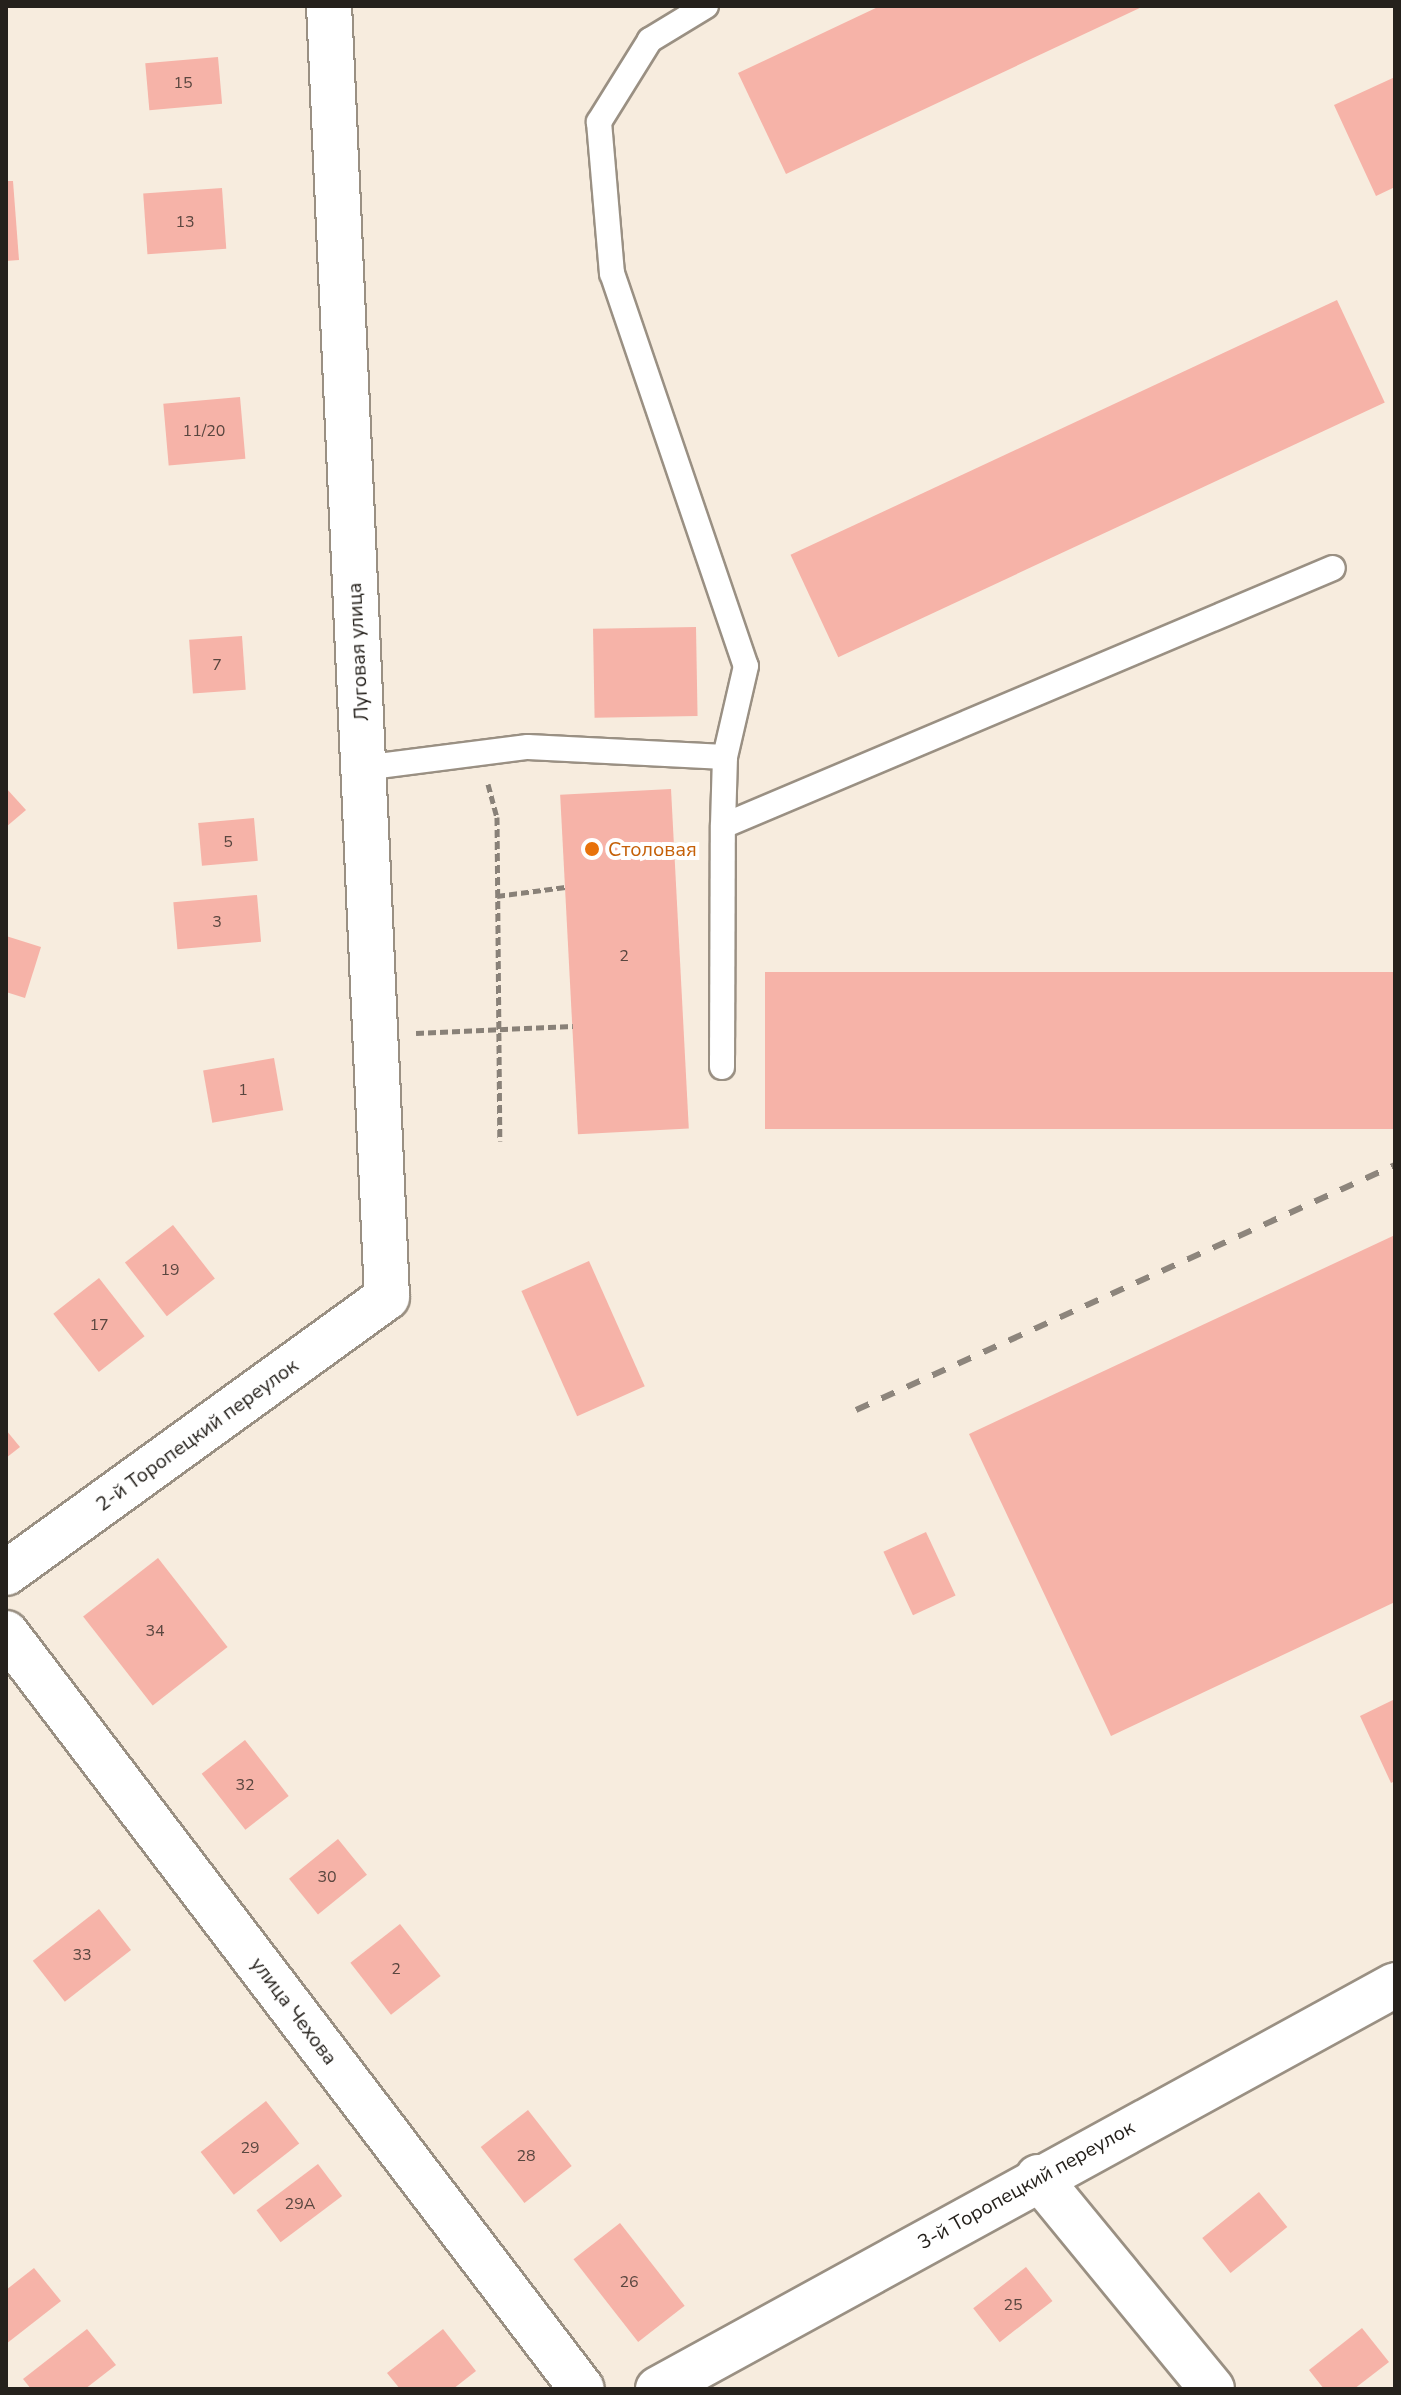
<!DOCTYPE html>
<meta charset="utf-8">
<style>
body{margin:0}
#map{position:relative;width:1401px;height:2395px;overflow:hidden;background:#f7ecde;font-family:"Nunito Sans",sans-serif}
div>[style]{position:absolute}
.building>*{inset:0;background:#f6b3a8;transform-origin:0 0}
.path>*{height:5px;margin-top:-2.5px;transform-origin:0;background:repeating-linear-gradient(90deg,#898178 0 8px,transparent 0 12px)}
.roads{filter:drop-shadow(2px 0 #9a9083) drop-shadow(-2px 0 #9a9083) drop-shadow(0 2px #9a9083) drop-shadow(0 -2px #9a9083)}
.lane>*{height:24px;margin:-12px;padding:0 12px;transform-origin:12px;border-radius:12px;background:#fff}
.street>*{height:44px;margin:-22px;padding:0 22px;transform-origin:22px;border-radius:22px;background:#fff}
.rail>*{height:6px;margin-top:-3px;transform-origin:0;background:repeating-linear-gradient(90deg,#8d857c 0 14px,transparent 0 28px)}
.dots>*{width:22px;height:22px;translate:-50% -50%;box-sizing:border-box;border:4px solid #fff;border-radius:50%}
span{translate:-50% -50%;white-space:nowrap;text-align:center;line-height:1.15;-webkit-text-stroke:8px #fff;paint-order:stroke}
.number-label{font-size:16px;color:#59463f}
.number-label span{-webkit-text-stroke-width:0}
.street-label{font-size:20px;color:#25211c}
.food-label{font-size:20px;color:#c56008}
.left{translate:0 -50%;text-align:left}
.frame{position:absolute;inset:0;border:8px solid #25211c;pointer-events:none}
</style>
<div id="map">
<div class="building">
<div style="clip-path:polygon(880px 6px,1144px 6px,786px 174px,738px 73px)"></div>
<div style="left:218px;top:57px;width:47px;height:73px;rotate:85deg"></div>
<div style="clip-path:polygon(1395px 77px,1395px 187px,1376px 196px,1334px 105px)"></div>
<div style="clip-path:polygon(6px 181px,13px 181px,19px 260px,6px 261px)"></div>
<div style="left:222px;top:188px;width:61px;height:79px;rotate:86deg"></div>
<div style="left:1337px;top:300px;width:113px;height:603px;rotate:65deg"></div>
<div style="left:240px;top:397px;width:62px;height:77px;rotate:85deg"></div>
<div style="left:696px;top:627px;width:89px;height:103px;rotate:89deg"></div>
<div style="left:242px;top:636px;width:54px;height:53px;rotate:86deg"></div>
<div style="clip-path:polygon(6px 788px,26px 810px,6px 827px)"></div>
<div style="left:671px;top:789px;width:340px;height:111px;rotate:87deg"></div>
<div style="left:254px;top:818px;width:43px;height:56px;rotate:85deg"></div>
<div style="left:257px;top:895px;width:47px;height:84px;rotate:85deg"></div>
<div style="clip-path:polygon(6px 936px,41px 947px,25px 998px,6px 992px)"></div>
<div style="left:1395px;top:972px;width:157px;height:630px;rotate:90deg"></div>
<div style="left:274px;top:1058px;width:53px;height:72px;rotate:80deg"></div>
<div style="left:173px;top:1225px;width:68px;height:61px;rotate:52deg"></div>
<div style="clip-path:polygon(1395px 1235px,1395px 1602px,1111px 1736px,969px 1434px)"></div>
<div style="left:589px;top:1261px;width:137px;height:74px;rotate:66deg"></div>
<div style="left:99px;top:1278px;width:74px;height:58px;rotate:52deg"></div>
<div style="clip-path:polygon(6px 1430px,20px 1447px,6px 1458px)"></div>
<div style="left:926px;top:1532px;width:70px;height:47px;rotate:65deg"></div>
<div style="left:158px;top:1558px;width:113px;height:95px;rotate:52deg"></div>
<div style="clip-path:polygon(1395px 1699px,1395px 1781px,1391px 1783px,1360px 1716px)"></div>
<div style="left:245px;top:1740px;width:71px;height:55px;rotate:52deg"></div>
<div style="left:338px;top:1839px;width:46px;height:63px;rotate:51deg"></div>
<div style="left:99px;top:1909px;width:52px;height:84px;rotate:52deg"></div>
<div style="left:400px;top:1924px;width:66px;height:63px;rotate:52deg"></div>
<div style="left:266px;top:2101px;width:54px;height:83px;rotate:52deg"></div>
<div style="left:528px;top:2110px;width:71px;height:60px;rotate:52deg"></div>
<div style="left:318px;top:2164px;width:40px;height:77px;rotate:53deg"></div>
<div style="left:1259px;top:2192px;width:45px;height:73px;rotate:51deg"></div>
<div style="left:620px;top:2223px;width:105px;height:59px;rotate:52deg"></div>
<div style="left:1026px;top:2267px;width:43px;height:67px;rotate:52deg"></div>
<div style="clip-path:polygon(34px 2268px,61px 2301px,6px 2344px,6px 2290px)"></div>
<div style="clip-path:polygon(1362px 2328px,1389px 2362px,1354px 2389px,1324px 2389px,1309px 2370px)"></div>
<div style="clip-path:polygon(87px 2329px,116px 2365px,85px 2389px,31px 2389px,23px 2379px)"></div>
<div style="clip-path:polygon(443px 2329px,476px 2371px,453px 2389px,400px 2389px,387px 2373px)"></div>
</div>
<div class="path">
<div style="left:488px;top:784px;width:34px;rotate:75deg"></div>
<div style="left:497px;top:817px;width:324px;rotate:89.5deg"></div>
<div style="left:497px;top:896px;width:69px;rotate:-7.5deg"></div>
<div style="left:416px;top:1033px;width:157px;rotate:-2.6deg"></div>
</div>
<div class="roads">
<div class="lane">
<div style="left:706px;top:6px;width:66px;rotate:148.7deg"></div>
<div style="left:650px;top:40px;width:97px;rotate:121.9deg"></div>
<div style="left:599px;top:122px;width:152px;rotate:85.1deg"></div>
<div style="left:612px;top:273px;width:415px;rotate:71.2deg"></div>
<div style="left:746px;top:666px;width:93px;rotate:103deg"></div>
<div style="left:363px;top:768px;width:166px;rotate:-7.3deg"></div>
<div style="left:528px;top:747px;width:197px;rotate:2.9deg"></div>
<div style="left:725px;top:757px;width:69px;rotate:91.7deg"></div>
<div style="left:723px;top:826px;width:662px;rotate:-22.93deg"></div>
<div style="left:722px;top:1067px;width:241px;rotate:-89.8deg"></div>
</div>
<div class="street">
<div style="left:6px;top:1573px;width:470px;rotate:-35.9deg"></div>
<div style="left:387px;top:1297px;width:1292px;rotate:-92.57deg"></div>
<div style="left:6px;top:1633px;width:950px;rotate:52.7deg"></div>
<div style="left:1038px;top:2177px;width:274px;rotate:50.6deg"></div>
<div style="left:658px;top:2389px;width:840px;rotate:-28.73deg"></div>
</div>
</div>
<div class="rail">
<div style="left:856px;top:1410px;width:592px;rotate:-24.44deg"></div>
</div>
<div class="dots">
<div style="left:592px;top:849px;background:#e8710a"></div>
</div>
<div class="number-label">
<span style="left:183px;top:83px">15</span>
<span style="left:185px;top:222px">13</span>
<span style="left:204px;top:431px">11/20</span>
<span style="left:217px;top:665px">7</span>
<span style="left:228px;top:842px">5</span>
<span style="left:217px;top:922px">3</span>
<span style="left:624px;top:956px">2</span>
<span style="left:243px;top:1090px">1</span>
<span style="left:170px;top:1270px">19</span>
<span style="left:99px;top:1325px">17</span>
<span style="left:155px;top:1631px">34</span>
<span style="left:245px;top:1785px">32</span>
<span style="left:327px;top:1877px">30</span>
<span style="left:82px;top:1955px">33</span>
<span style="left:396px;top:1969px">2</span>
<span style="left:250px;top:2148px">29</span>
<span style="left:526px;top:2156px">28</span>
<span style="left:300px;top:2204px">29А</span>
<span style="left:629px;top:2282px">26</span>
<span style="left:1013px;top:2305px">25</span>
</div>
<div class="street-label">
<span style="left:358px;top:652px;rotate:-93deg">Луговая улица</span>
<span style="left:197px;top:1435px;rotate:-36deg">2-й Торопецкий переулок</span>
<span style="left:294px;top:2011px;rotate:53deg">улица Чехова</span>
<span style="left:1026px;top:2185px;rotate:-29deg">3-й Торопецкий переулок</span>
</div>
<div class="food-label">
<span class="left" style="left:608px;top:849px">Столовая</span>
</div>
<div class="frame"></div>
</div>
